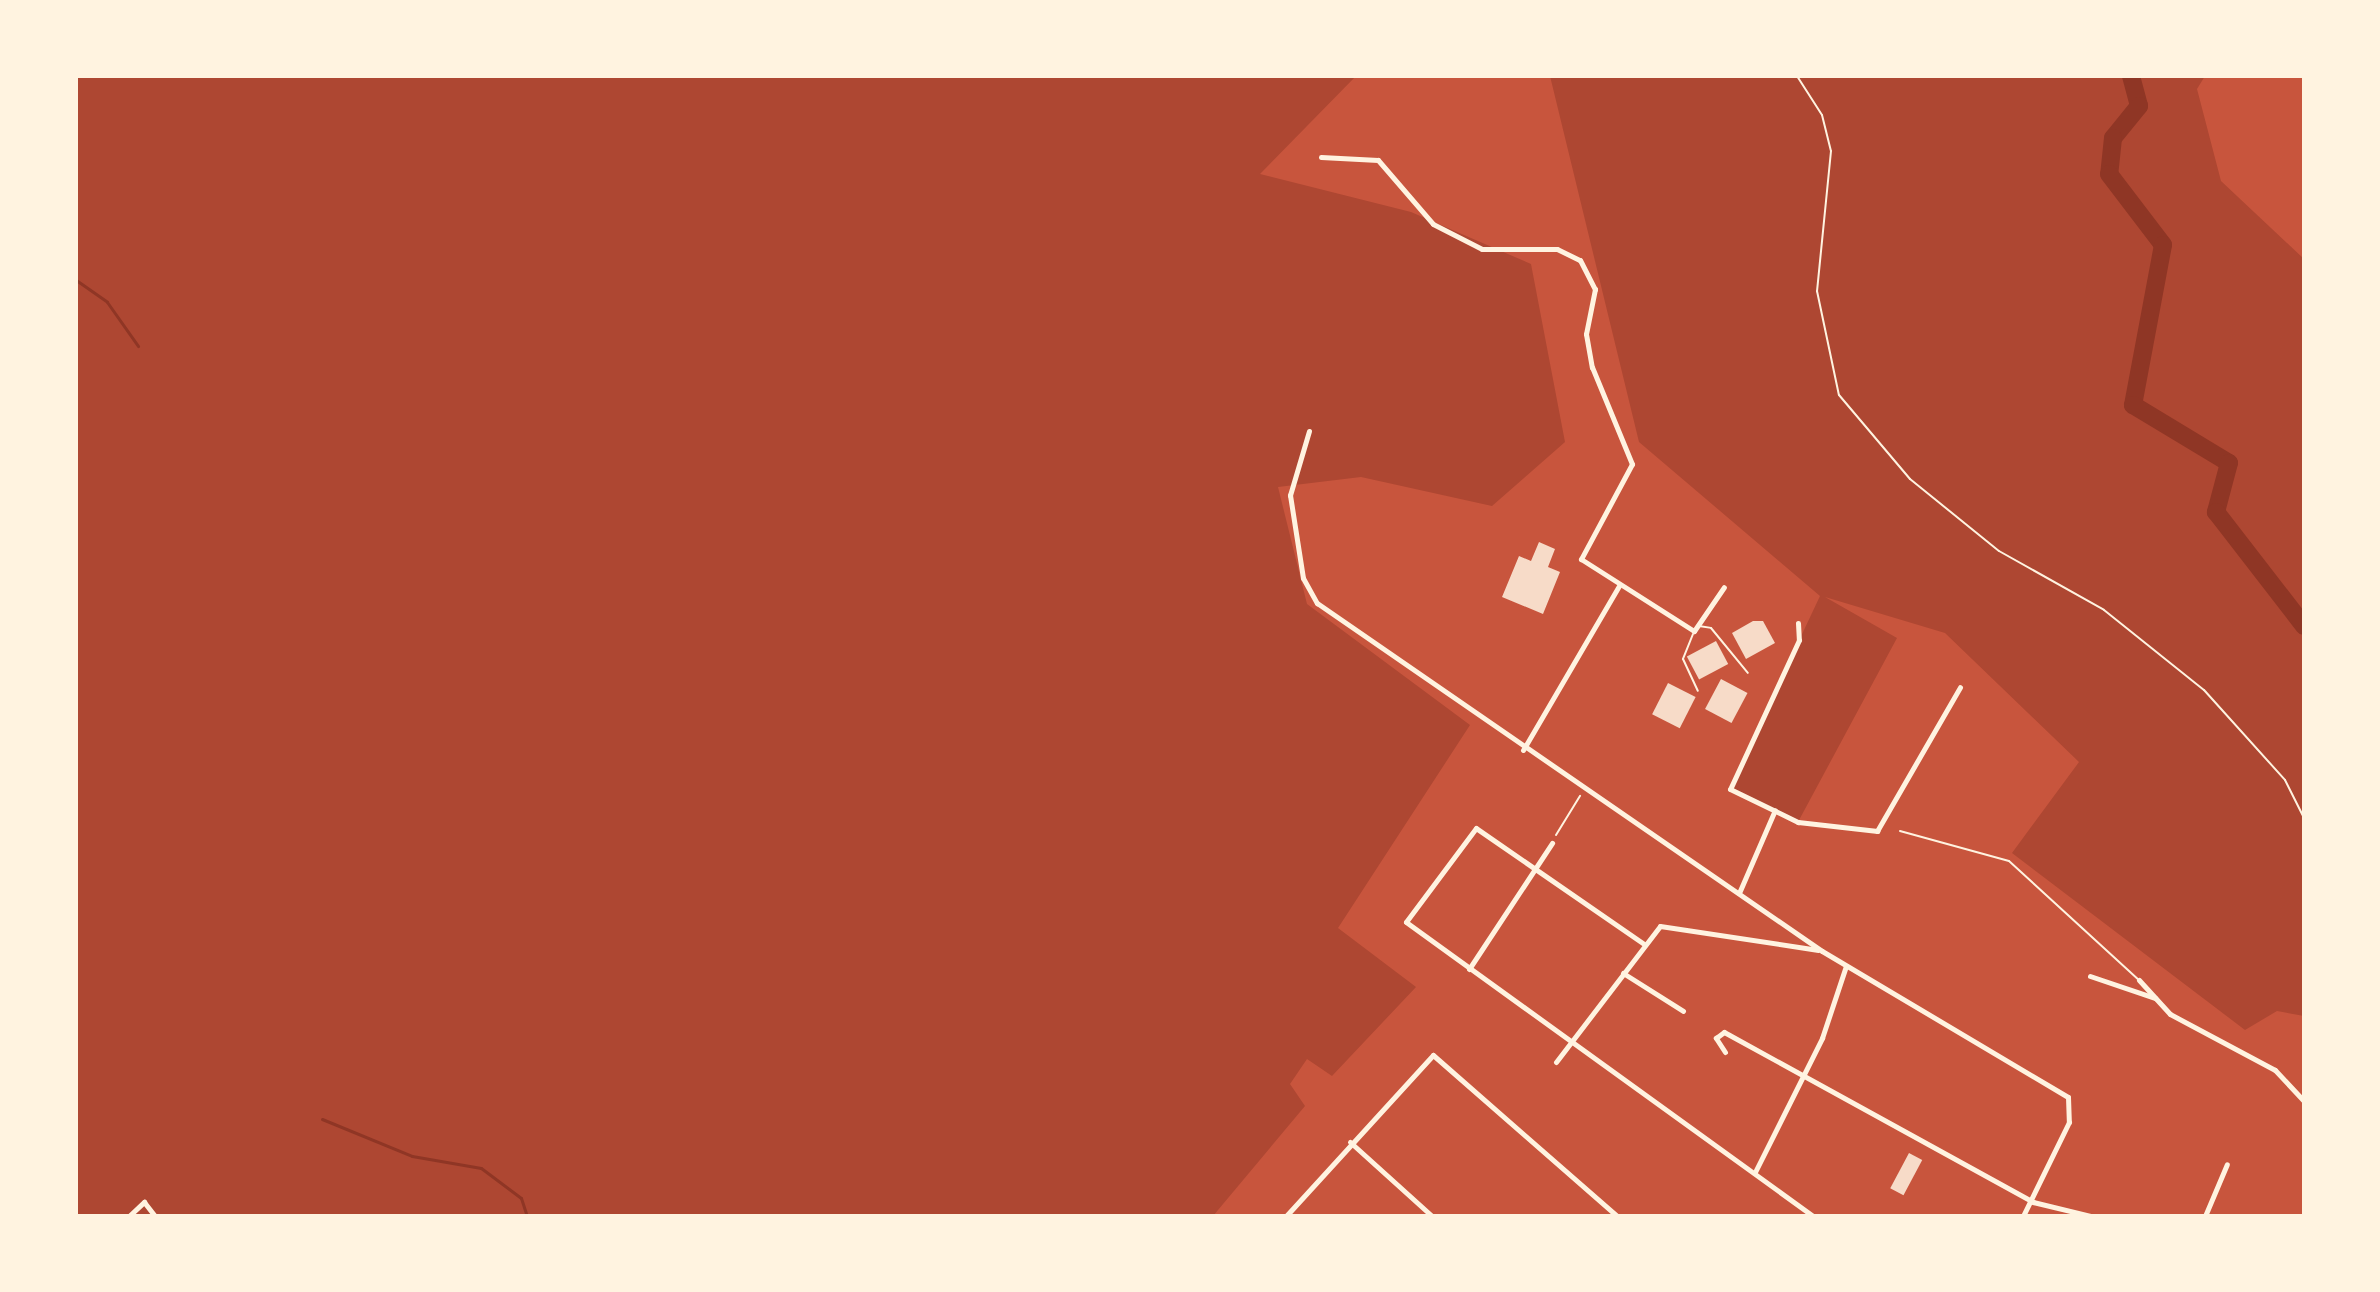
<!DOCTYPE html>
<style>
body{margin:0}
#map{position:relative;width:2380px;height:1292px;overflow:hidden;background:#c8553d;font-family:Poppins,sans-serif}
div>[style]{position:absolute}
.green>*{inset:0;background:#ae4732}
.stream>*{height:3px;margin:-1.5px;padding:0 1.5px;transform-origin:1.5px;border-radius:1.5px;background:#8f3625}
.river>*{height:18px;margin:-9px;padding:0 9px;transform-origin:9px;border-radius:9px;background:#8f3625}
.building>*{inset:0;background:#f7dbc8;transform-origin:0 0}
.path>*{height:2px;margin:-1px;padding:0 1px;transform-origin:1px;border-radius:1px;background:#fff3e0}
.service>*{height:2px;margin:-1px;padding:0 1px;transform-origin:1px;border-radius:1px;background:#fff3e0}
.minor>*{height:5px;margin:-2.5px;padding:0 2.5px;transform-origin:2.5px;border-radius:2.5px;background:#fff3e0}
span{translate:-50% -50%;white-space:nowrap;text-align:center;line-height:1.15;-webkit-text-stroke:8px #fff3e0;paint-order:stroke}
.frame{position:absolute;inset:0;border:78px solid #fff3e0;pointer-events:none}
</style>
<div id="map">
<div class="green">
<div style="clip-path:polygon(76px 76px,1356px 76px,1260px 174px,1411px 212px,1531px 264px,1565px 442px,1492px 506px,1361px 477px,1278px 487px,1307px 604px,1470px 725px,1338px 928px,1416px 987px,1332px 1076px,1307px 1059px,1290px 1084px,1305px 1106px,1213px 1216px,76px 1216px)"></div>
<div style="clip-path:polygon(1550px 76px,2205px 76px,2197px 89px,2221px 181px,2304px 259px,2304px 1016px,2277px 1011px,2245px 1030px,2012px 853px,2079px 762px,1945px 633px,1825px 597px,1897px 638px,1798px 822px,1730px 787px,1820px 596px,1639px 442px)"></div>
</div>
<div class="stream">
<div style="left:76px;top:280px;width:38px;rotate:35deg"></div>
<div style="left:107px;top:302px;width:54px;rotate:54.8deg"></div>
<div style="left:322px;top:1119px;width:97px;rotate:22.3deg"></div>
<div style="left:412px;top:1156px;width:70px;rotate:9.9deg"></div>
<div style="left:481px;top:1168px;width:50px;rotate:36.9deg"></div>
<div style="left:521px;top:1198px;width:19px;rotate:72deg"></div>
</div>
<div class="river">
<div style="left:2131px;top:76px;width:31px;rotate:75deg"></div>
<div style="left:2139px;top:106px;width:41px;rotate:129.1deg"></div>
<div style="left:2113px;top:138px;width:36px;rotate:96deg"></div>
<div style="left:2109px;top:174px;width:89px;rotate:52.7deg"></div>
<div style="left:2163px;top:245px;width:163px;rotate:100.6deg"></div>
<div style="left:2133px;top:405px;width:112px;rotate:31.1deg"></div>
<div style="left:2229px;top:463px;width:51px;rotate:104.9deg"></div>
<div style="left:2216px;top:512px;width:144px;rotate:52.3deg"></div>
</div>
<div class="building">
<div style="clip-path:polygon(1539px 542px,1555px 549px,1548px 567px,1560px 572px,1543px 614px,1502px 597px,1519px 556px,1531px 561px)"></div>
<div style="clip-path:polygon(1753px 621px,1763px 621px,1775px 643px,1746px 659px,1732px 633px)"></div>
<div style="left:1716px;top:641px;width:26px;height:33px;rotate:62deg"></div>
<div style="left:1721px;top:679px;width:30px;height:34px;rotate:28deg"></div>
<div style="left:1668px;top:683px;width:31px;height:35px;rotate:27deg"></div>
<div style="left:1909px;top:1153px;width:15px;height:40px;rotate:28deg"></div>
</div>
<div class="path">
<div style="left:1556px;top:835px;width:46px;rotate:-58.4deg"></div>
</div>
<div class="service">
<div style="left:1797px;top:76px;width:46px;rotate:57.3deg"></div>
<div style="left:1822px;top:115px;width:37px;rotate:76deg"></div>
<div style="left:1831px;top:151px;width:141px;rotate:95.7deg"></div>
<div style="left:1817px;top:291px;width:106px;rotate:78.1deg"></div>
<div style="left:1839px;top:395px;width:110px;rotate:49.8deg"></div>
<div style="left:1910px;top:479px;width:114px;rotate:39deg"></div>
<div style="left:1999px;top:551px;width:120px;rotate:29.3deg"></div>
<div style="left:2104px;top:610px;width:128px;rotate:38.7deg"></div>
<div style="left:2204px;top:690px;width:121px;rotate:48deg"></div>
<div style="left:2285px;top:780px;width:42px;rotate:63.4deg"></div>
<div style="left:1699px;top:626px;width:12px;rotate:9deg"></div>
<div style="left:1711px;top:628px;width:58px;rotate:50.6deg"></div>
<div style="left:1693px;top:634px;width:27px;rotate:112deg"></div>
<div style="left:1683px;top:659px;width:35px;rotate:65deg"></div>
<div style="left:1900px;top:831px;width:113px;rotate:15.4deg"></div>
<div style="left:2009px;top:861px;width:175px;rotate:42.5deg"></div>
</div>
<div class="minor">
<div style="left:1321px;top:157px;width:57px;rotate:3deg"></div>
<div style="left:1378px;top:160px;width:84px;rotate:49.3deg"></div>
<div style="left:1433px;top:224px;width:55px;rotate:27deg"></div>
<div style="left:1482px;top:249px;width:75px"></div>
<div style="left:1557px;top:249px;width:25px;rotate:26deg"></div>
<div style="left:1580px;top:260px;width:33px;rotate:63deg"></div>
<div style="left:1595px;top:289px;width:46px;rotate:101.3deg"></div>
<div style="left:1586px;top:334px;width:34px;rotate:80deg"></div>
<div style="left:1592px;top:367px;width:105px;rotate:67.6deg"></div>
<div style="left:1632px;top:464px;width:108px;rotate:118.2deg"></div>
<div style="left:1581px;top:559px;width:134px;rotate:32.5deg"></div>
<div style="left:1694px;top:631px;width:53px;rotate:-55.7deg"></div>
<div style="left:1309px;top:431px;width:67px;rotate:106.5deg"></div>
<div style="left:1290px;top:495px;width:84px;rotate:81.1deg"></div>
<div style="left:1303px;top:578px;width:29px;rotate:61deg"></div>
<div style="left:1317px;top:603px;width:613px;rotate:34.57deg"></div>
<div style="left:1822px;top:951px;width:286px;rotate:30.7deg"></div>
<div style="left:2068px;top:1097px;width:25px;rotate:88deg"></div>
<div style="left:2069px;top:1122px;width:105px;rotate:116.1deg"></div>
<div style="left:1798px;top:623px;width:17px;rotate:87deg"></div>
<div style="left:1799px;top:640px;width:164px;rotate:114.8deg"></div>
<div style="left:1730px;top:789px;width:76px;rotate:25.9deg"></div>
<div style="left:1798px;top:822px;width:80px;rotate:6.5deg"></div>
<div style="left:1877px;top:831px;width:166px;rotate:-60deg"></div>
<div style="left:1523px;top:750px;width:190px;rotate:-59.7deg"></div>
<div style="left:1739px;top:893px;width:90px;rotate:-66.6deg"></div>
<div style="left:1644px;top:944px;width:204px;rotate:-145.4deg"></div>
<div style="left:1476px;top:828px;width:117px;rotate:126.7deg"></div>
<div style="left:1406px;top:922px;width:502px;rotate:35.84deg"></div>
<div style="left:1469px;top:969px;width:151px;rotate:-56.6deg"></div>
<div style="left:1623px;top:973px;width:71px;rotate:32.3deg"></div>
<div style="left:2090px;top:976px;width:69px;rotate:18.7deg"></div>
<div style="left:2139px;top:980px;width:46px;rotate:47.6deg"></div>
<div style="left:2170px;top:1014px;width:119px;rotate:28.1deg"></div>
<div style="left:2275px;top:1070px;width:42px;rotate:46.9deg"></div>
<div style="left:1725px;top:1052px;width:17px;rotate:-123deg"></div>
<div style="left:1716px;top:1038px;width:10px;rotate:-37deg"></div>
<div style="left:1724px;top:1032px;width:353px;rotate:28.8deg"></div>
<div style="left:2033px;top:1202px;width:60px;rotate:13.6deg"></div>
<div style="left:1556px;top:1062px;width:171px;rotate:-52.6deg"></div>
<div style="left:1660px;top:926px;width:160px;rotate:8.6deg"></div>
<div style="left:1350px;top:1142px;width:110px;rotate:42.1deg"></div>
<div style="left:1755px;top:1172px;width:150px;rotate:-63.4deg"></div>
<div style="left:1822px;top:1038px;width:76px;rotate:-71.6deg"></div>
<div style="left:129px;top:1216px;width:21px;rotate:-43deg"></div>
<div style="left:144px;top:1202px;width:18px;rotate:52deg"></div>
<div style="left:1286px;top:1216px;width:218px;rotate:-47.6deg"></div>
<div style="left:1433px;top:1055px;width:244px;rotate:41.2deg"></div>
<div style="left:2205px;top:1216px;width:56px;rotate:-67.1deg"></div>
</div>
<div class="frame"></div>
</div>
